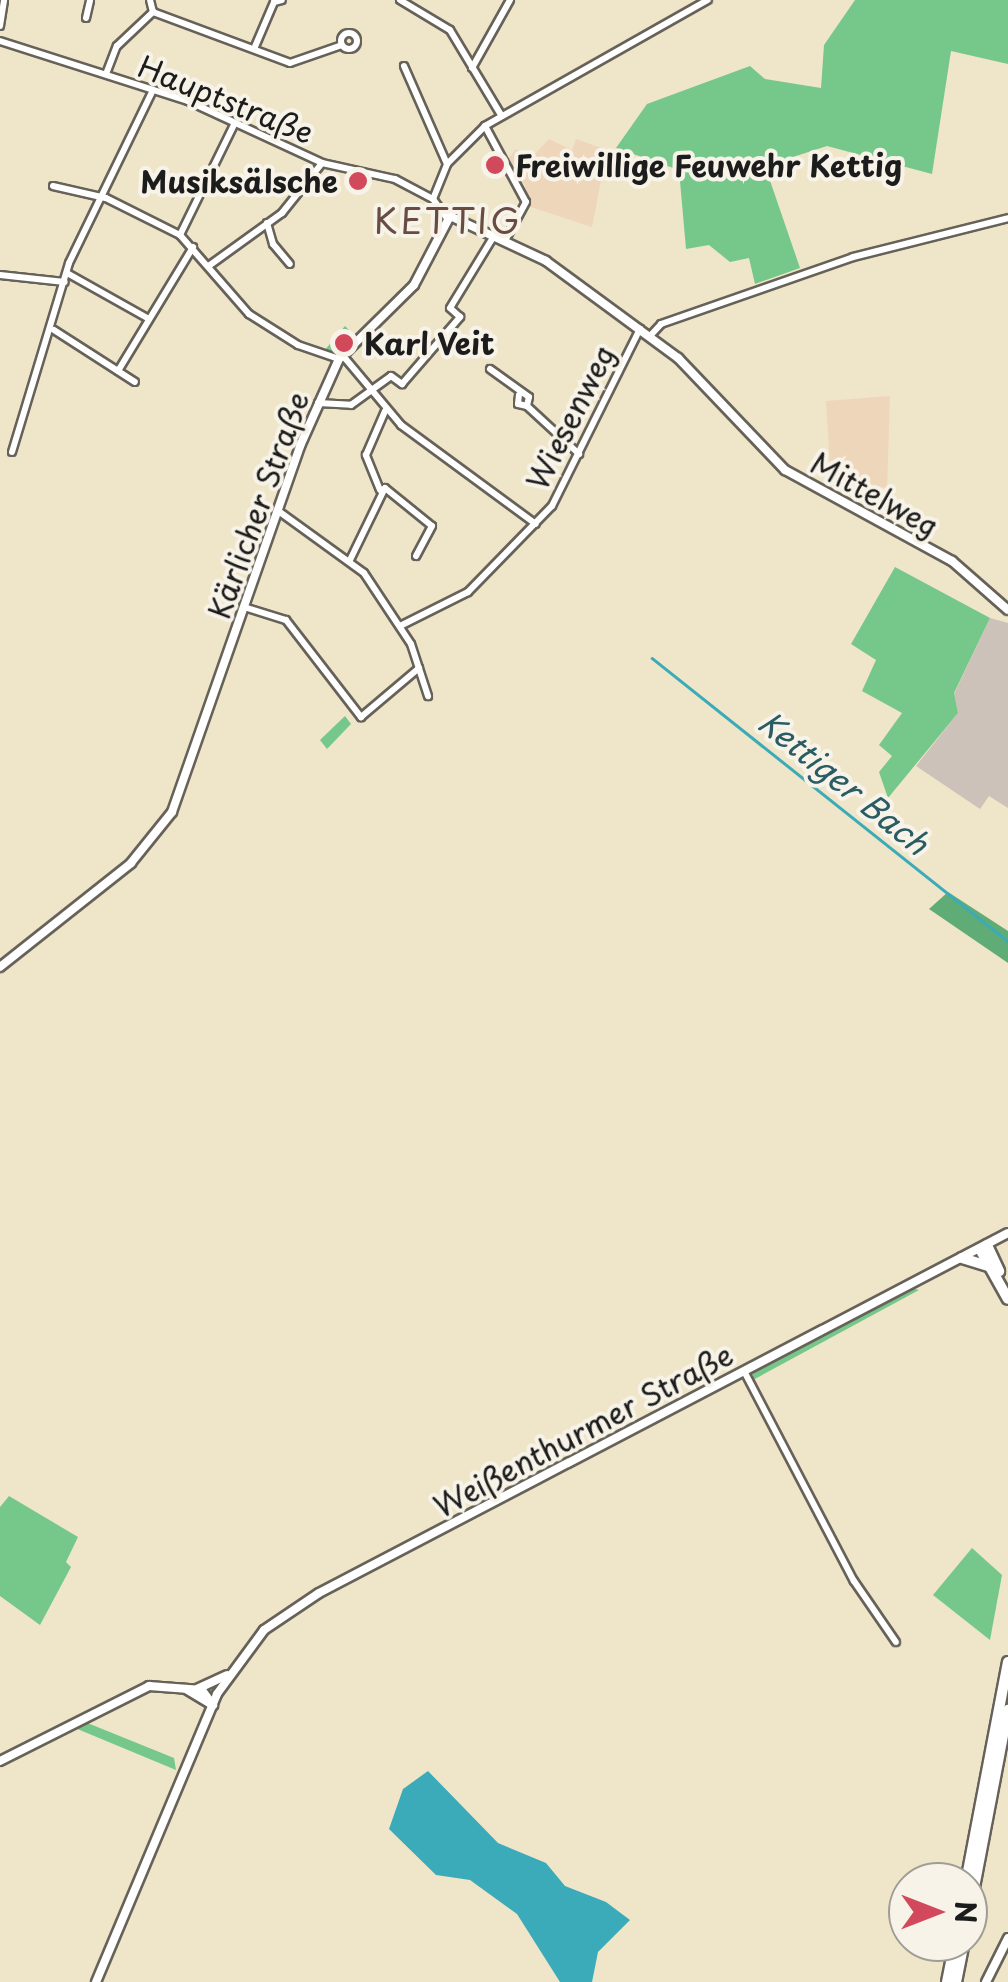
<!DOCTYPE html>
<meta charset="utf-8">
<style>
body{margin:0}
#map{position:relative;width:1008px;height:1982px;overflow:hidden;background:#efe5c9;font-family:"Playpen Sans",sans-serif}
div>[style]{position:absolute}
.built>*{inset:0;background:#eed6bb}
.industrial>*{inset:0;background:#ccc2b9}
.green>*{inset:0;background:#76c78a}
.forest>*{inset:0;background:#60ac76}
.water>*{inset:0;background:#3cabb9}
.stream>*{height:2.5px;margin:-1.25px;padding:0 1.25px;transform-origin:1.25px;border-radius:1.25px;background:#3cabb9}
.roads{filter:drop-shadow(2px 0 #666259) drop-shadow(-2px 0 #666259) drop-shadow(0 2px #666259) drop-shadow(0 -2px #666259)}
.minor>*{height:6px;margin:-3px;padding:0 3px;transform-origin:3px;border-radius:3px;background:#fff}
.minor>.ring{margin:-3px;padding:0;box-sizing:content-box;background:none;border:6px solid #fff;border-radius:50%}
.tertiary>*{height:8px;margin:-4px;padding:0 4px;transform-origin:4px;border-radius:4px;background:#fff}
.secondary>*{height:8px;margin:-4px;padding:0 4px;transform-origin:4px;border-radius:4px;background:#fff}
.trunk>*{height:10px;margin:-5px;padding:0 5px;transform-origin:5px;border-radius:5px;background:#fff}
.dots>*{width:28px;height:28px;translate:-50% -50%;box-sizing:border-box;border:5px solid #f7f3e8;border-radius:50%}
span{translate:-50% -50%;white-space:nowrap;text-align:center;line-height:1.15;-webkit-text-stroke:8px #f7f3e8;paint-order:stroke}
.street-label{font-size:30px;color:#1c1c1c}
.poi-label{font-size:30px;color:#1c1c1c;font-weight:700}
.left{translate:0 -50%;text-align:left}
.right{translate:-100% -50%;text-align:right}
.water-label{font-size:32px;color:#2a5c63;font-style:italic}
.quarter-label{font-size:35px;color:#684c42;letter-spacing:2.5px}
.north{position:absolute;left:888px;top:1862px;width:100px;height:100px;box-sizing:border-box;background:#f7f3e8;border:2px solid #9f9d96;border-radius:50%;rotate:90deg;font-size:28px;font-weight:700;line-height:40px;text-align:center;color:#1c1c1c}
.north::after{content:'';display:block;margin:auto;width:35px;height:45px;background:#d1495b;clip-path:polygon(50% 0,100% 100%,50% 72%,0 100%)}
</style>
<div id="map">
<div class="built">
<div style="clip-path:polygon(549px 139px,572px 150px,576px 139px,607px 150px,592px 227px,528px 206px,525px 185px,507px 160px,516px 149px,529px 160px)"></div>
<div style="clip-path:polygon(890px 396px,887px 488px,831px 481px,826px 401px)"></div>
</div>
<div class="industrial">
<div style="clip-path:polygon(990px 618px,1008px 623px,1008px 808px,989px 796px,980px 809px,916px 766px,958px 713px,954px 694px)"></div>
</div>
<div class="green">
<div style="clip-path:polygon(855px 0,1008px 0,1008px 64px,951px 51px,932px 174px,827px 146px,765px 166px,800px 268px,755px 284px,749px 258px,730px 262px,709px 245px,686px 249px,679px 170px,616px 148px,647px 104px,750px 66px,765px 79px,821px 88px,824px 45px)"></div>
<div style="clip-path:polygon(345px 326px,357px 338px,340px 354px,324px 351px)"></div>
<div style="clip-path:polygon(895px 567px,990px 618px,954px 693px,958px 713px,888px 798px,879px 772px,892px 756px,879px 745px,902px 713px,862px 691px,876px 660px,851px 644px)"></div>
<div style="clip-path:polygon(345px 716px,351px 724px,327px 749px,320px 740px)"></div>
<div style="clip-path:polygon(911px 1288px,919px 1290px,753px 1380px,752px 1370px)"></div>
<div style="clip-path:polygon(9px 1496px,78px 1537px,66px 1562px,71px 1567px,40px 1625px,0 1596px,0 1507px)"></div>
<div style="clip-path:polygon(972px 1548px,1002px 1575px,990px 1640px,933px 1595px)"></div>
<div style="clip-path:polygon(85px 1722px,174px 1758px,176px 1770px,75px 1728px)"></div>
</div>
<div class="forest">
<div style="clip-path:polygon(948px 892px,1008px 931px,1008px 963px,929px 909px)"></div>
</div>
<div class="water">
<div style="clip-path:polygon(428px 1771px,498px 1843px,546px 1863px,565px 1886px,606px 1902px,630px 1920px,598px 1952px,592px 1982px,560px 1982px,517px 1914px,470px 1880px,436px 1875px,389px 1829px,403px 1789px)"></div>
</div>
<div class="stream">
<div style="left:652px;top:658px;width:455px;rotate:38.5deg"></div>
</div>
<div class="roads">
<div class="minor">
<div style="left:400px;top:0;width:58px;rotate:31deg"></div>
<div style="left:450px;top:30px;width:99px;rotate:59deg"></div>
<div style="left:153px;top:12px;width:146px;rotate:20.4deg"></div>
<div style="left:290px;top:63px;width:55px;rotate:-19.1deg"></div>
<div style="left:86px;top:18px;width:18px;rotate:-77deg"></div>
<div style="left:0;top:26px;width:26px;rotate:-81deg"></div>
<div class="ring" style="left:341px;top:33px;width:10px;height:10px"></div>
<div style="left:0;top:41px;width:197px;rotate:17.7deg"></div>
<div style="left:188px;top:101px;width:148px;rotate:24.8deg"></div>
<div style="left:322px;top:163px;width:75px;rotate:12.4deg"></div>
<div style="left:395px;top:179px;width:43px;rotate:27.8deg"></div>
<div style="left:433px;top:199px;width:24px;rotate:54deg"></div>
<div style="left:254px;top:49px;width:51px;rotate:-66.9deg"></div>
<div style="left:274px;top:2px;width:8px;rotate:-14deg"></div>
<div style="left:404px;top:66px;width:107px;rotate:66.3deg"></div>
<div style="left:472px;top:68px;width:78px;rotate:-60.8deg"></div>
<div style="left:106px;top:74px;width:30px;rotate:-69deg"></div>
<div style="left:117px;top:46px;width:50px;rotate:-43.4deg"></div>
<div style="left:153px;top:12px;width:12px;rotate:-104deg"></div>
<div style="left:485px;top:126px;width:86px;rotate:61.7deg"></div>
<div style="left:526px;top:202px;width:42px;rotate:118.4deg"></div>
<div style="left:53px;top:186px;width:54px;rotate:12.8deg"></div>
<div style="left:106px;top:198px;width:83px;rotate:26.6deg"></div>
<div style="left:180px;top:235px;width:105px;rotate:48.9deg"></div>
<div style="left:249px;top:314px;width:58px;rotate:32.3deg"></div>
<div style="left:298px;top:345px;width:43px;rotate:18.9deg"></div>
<div style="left:433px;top:199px;width:38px;rotate:-68deg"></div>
<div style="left:447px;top:164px;width:54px;rotate:-45deg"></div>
<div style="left:485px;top:126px;width:256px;rotate:-29.5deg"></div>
<div style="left:267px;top:223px;width:22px;rotate:74deg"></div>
<div style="left:273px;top:244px;width:26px;rotate:50deg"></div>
<div style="left:180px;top:235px;width:123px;rotate:-63.9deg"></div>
<div style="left:210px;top:265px;width:89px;rotate:-35.8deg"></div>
<div style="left:282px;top:213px;width:64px;rotate:-51.3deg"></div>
<div style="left:67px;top:273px;width:94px;rotate:29.3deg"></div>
<div style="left:0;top:275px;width:65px;rotate:6.1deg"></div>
<div style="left:54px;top:330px;width:96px;rotate:32.7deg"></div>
<div style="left:650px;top:336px;width:16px;rotate:-47deg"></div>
<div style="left:661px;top:324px;width:203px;rotate:-19.2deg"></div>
<div style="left:853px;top:257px;width:160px;rotate:-14.1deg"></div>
<div style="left:344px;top:357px;width:89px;rotate:50deg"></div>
<div style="left:401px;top:425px;width:167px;rotate:36.3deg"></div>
<div style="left:490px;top:369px;width:48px;rotate:35.7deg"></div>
<div style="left:529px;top:397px;width:9px;rotate:103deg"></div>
<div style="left:527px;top:406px;width:9px;rotate:-167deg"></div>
<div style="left:518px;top:404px;width:9px;rotate:-84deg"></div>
<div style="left:118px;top:371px;width:145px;rotate:-58.8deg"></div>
<div style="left:318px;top:403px;width:33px;rotate:3deg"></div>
<div style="left:351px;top:405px;width:49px;rotate:-35.9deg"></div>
<div style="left:391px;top:376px;width:14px;rotate:36deg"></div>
<div style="left:402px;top:384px;width:89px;rotate:-49.1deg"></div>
<div style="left:460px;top:317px;width:13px;rotate:-138deg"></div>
<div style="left:450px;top:308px;width:84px;rotate:-58.6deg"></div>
<div style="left:527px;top:406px;width:71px;rotate:42.7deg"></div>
<div style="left:12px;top:452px;width:197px;rotate:-73.2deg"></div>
<div style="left:69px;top:263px;width:192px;rotate:-64.1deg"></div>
<div style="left:380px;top:490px;width:38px;rotate:-112deg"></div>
<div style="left:366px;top:455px;width:48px;rotate:-66.6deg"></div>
<div style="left:277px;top:510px;width:107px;rotate:35.9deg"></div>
<div style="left:364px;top:573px;width:85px;rotate:56.5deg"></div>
<div style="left:411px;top:644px;width:55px;rotate:71.9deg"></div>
<div style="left:350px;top:560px;width:80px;rotate:-64.1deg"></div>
<div style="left:385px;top:488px;width:60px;rotate:39deg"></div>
<div style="left:432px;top:526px;width:34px;rotate:118deg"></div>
<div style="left:244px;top:607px;width:44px;rotate:17.2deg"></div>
<div style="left:286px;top:620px;width:123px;rotate:52.3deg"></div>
<div style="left:361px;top:717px;width:76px;rotate:-40.2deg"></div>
<div style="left:400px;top:626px;width:76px;rotate:-26.6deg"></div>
<div style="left:468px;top:592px;width:120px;rotate:-45.7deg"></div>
<div style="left:552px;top:506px;width:198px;rotate:-63.6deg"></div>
<div style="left:744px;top:1371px;width:237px;rotate:62.4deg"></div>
<div style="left:854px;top:1581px;width:74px;rotate:55.5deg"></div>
</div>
<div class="tertiary">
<div style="left:0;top:967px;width:167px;rotate:-38.4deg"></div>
<div style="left:131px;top:863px;width:65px;rotate:-51.2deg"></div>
<div style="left:172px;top:812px;width:388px;rotate:-70.7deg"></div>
<div style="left:300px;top:446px;width:95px;rotate:-65.9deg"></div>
<div style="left:339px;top:359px;width:105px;rotate:-44.6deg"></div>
<div style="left:414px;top:285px;width:78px;rotate:-62.4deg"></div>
<div style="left:450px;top:216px;width:106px;rotate:25.1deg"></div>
<div style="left:546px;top:261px;width:164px;rotate:36.3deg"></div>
<div style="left:678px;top:358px;width:155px;rotate:46.3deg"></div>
<div style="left:785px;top:470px;width:190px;rotate:28.6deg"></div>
<div style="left:952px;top:561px;width:74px;rotate:41.2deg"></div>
<div style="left:186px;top:1689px;width:31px;rotate:31deg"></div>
<div style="left:197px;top:1689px;width:33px;rotate:-25deg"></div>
<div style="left:0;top:1761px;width:167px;rotate:-26.7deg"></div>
<div style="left:149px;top:1686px;width:53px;rotate:4.3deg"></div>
<div style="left:202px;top:1690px;width:19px;rotate:54deg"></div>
<div style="left:986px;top:1982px;width:49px;rotate:-63.4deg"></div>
</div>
<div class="secondary">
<div style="left:96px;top:1982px;width:312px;rotate:-67.2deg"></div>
<div style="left:217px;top:1694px;width:79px;rotate:-53.7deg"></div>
<div style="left:264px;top:1630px;width:66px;rotate:-33.9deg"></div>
<div style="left:319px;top:1593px;width:777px;rotate:-27.59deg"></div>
</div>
<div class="trunk">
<div style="left:987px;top:1245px;width:29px;rotate:65deg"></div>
<div style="left:980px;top:1249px;width:57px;rotate:60.8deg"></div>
<div style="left:962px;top:1258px;width:28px;rotate:17deg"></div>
<div style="left:966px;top:1882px;width:224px;rotate:-79.2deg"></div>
<div style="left:968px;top:1919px;width:213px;rotate:-79.2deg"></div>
<div style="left:947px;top:1982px;width:41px;rotate:-78.7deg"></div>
<div style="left:956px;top:1982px;width:41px;rotate:-78.7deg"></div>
</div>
</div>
<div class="dots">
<div style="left:495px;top:165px;background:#d1495b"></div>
<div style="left:358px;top:181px;background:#d1495b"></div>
<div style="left:344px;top:343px;background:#d1495b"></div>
</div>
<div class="street-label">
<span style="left:226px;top:99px;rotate:22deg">Hauptstraße</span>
<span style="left:570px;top:417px;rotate:-63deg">Wiesenweg</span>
<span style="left:875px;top:494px;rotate:29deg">Mittelweg</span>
<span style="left:258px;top:505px;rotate:-70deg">Kärlicher Straße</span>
<span style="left:583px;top:1430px;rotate:-28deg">Weißenthurmer Straße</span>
</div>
<div class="poi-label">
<span class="left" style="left:515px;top:165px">Freiwillige Feuwehr Kettig</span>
<span class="right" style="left:338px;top:181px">Musiksälsche</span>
<span class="left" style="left:364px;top:343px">Karl Veit</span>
</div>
<div class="water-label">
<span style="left:844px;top:782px;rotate:39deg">Kettiger Bach</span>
</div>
<div class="quarter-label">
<span style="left:448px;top:220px">KETTIG</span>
</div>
<div class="north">N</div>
</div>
